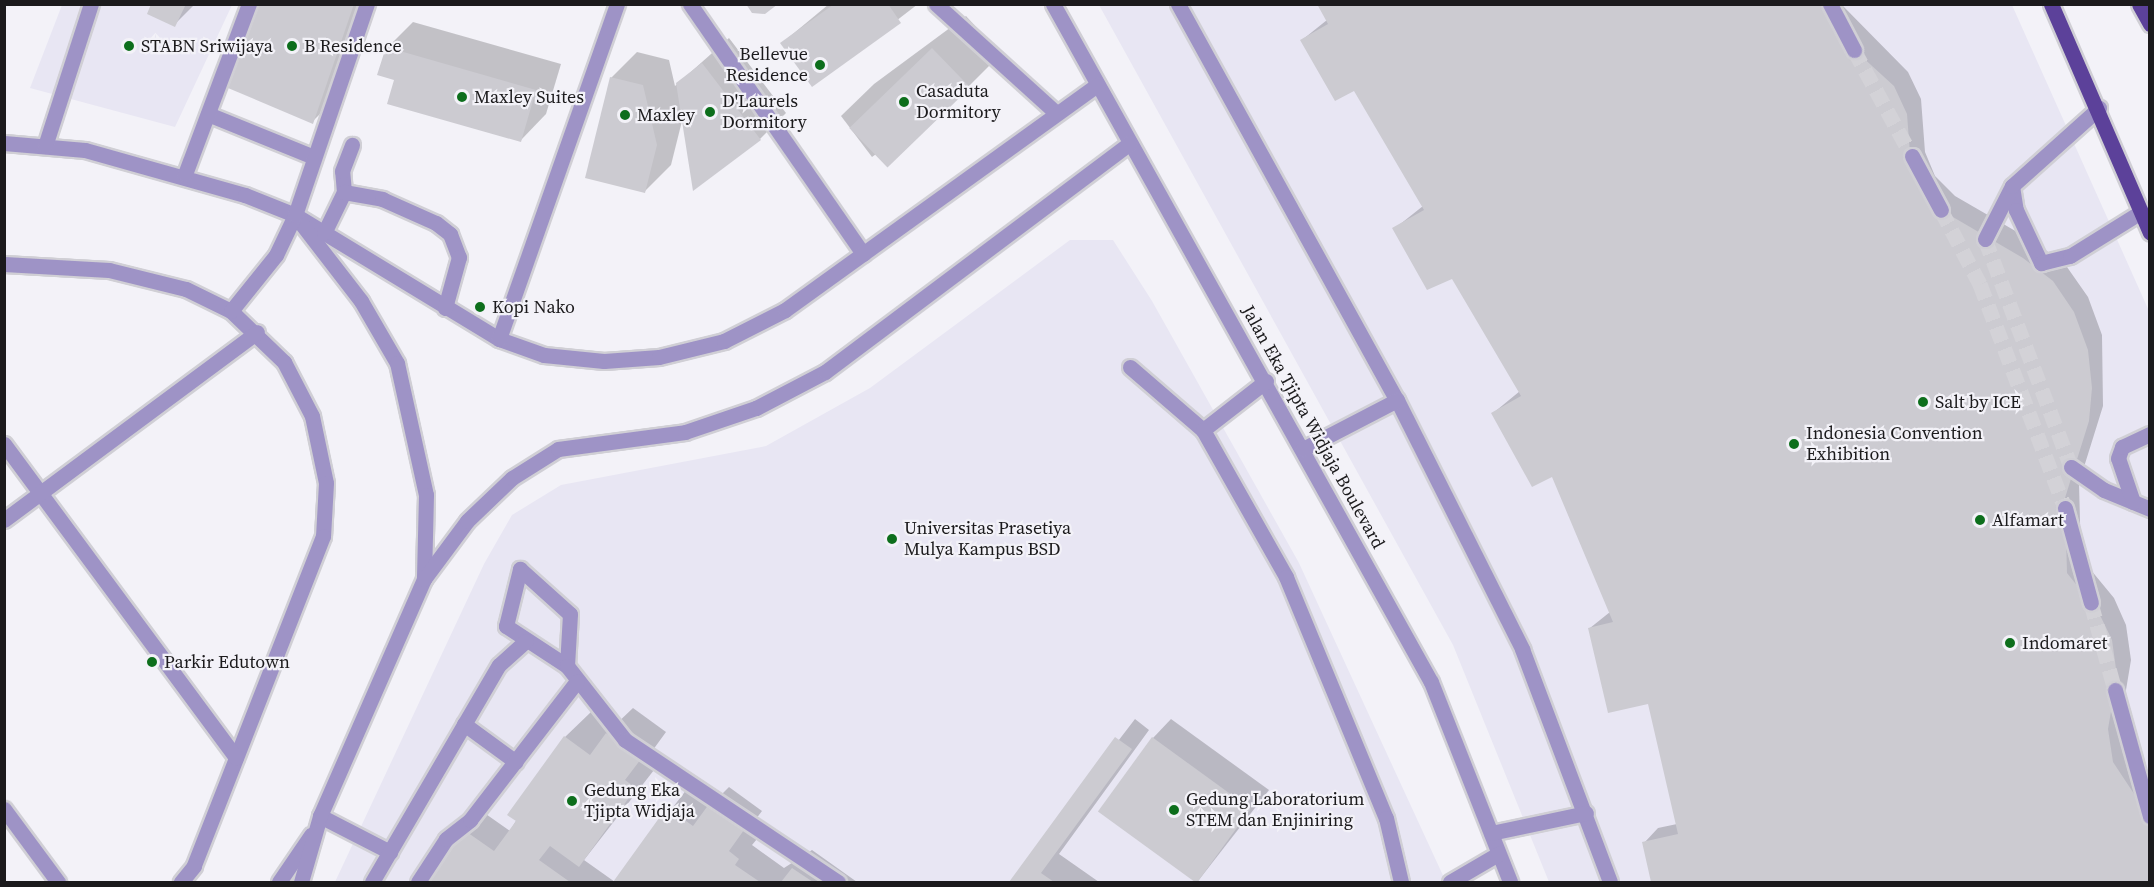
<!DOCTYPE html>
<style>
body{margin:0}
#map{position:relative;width:2154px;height:887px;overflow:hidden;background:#f3f2f8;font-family:"Source Serif 4",serif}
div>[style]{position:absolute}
.built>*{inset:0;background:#e8e6f3}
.shadow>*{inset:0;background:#0003}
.building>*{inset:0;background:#cccbd1;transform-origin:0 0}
.minor-tunnel>*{height:15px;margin-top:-7.5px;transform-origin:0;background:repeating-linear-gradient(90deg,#d3d2d7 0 15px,transparent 0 23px)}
.roads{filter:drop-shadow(2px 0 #d0cfd5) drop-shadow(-2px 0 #d0cfd5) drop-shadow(0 2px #d0cfd5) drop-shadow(0 -2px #d0cfd5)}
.minor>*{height:15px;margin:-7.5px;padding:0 7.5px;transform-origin:7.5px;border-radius:7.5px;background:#9e93c6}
.major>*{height:15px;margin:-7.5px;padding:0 7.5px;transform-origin:7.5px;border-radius:7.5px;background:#5c419a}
.dots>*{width:16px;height:16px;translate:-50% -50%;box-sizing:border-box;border:3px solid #f3f2f8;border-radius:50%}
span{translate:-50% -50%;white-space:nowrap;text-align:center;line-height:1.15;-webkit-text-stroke:4.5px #f3f2f8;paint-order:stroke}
.poi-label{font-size:18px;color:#1b1a1c}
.left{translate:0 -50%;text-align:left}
.right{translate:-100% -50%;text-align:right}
.street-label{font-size:18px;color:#1b1a1c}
.frame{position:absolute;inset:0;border:6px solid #1b1a1c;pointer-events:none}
</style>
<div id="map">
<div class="built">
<div style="clip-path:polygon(62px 5px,232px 5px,175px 127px,30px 88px)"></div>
<div style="clip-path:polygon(1099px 5px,2012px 5px,2149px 311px,2149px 882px,1549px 882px,1453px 645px)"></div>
<div style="clip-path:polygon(1070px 240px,1113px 240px,1152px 301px,1299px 563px,1446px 882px,335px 882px,484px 564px,512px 515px,561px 485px,766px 446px,870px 388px)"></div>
</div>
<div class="shadow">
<div style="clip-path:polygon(153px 4px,195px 4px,174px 25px)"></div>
<div style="clip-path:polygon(261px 4px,370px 4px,338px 96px,312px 122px)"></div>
<div style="clip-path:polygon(829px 4px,918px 4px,813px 85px,782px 43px)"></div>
<div style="clip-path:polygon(1319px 4px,1841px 4px,1908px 72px,1921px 99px,1925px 152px,1935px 176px,1955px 196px,2038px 244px,2067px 267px,2088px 297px,2102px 335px,2103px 406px,2079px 483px,2081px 558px,2114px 598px,2126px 625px,2131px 660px,2122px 714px,2127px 747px,2150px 784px,2150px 882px,1653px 882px,1644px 843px,1658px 828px,1677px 824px,1649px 702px,1590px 628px,1610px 612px,1553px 475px,1492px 414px,1520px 391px,1453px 277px,1394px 229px,1423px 206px,1354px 89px,1302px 40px,1327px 20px)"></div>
<div style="clip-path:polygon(966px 16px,1001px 54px,969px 86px,872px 157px,841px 116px,874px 84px)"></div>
<div style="clip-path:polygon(413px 22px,561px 64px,546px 114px,521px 140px,396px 79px,387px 48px)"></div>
<div style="clip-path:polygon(729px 38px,786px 113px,760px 139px,683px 117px,671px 165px,645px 191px,611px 78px,637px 52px,669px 60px,675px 86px)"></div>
<div style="clip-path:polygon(633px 708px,666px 732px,650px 754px,661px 761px,584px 860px,615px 882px,687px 789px,710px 806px,729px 787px,762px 811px,746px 832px,757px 839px,752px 845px,784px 868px,812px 850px,857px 882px,428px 882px,483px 812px,510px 831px,565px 737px,591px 712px,613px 727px)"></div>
<div style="clip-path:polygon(1135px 719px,1149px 730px,1059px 854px,1099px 882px,1010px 882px)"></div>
<div style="clip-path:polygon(1171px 719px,1269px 790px,1198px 881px,1153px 738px)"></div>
</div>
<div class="building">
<div style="clip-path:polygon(151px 4px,186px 4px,175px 27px,147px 14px)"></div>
<div style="clip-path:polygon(259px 4px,354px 4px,313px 124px,228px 88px)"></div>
<div style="clip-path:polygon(746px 4px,778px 4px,765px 14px,752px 13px)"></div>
<div style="clip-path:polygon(834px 4px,888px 4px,901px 23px,812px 87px,780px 43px)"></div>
<div style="clip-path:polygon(1317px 4px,1820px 4px,1836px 33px,1894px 86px,1907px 114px,1911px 167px,1921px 190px,1941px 210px,2023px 258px,2053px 281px,2074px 312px,2088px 350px,2092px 388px,2089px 421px,2065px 498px,2067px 573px,2099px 613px,2112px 640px,2117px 676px,2108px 729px,2113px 762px,2150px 818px,2150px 882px,1651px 882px,1642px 842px,1678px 834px,1648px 704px,1608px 713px,1588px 628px,1613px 622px,1552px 477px,1532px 487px,1491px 413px,1521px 396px,1452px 279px,1427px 290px,1392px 228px,1424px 210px,1354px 91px,1335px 101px,1300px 40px,1328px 24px)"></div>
<div style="clip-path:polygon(386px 47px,536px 90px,521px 142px,387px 104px,394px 80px,377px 75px)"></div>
<div style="left:932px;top:48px;width:55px;height:115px;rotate:46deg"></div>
<div style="clip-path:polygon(702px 63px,761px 140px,693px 191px,676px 83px)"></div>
<div style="clip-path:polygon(610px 77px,643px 85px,657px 145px,645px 193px,585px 178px)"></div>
<div style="clip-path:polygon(606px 733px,641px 759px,625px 780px,636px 788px,579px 867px,550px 846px,539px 860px,570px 882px,426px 882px,464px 830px,494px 851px,516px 821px,507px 815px,564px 736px,590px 755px)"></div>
<div style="clip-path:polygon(1115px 737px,1132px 749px,1041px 873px,1054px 882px,1009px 882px)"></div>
<div style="left:1152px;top:737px;width:122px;height:92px;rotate:36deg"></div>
<div style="clip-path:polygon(709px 804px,744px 830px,729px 851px,739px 859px,735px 865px,760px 882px,613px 882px,667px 807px,693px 826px)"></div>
<div style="clip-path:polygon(792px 868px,813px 882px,781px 882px)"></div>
</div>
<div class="minor-tunnel">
<div style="left:1854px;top:50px;width:121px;rotate:61.3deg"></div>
<div style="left:1941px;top:210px;width:84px;rotate:62.2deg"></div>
<div style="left:1980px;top:284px;width:240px;rotate:69.2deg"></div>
<div style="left:1985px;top:239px;width:244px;rotate:69.3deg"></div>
<div style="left:2091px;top:603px;width:90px;rotate:74.6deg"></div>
</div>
<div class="roads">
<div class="minor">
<div style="left:690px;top:4px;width:304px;rotate:55.3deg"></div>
<div style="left:936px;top:4px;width:162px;rotate:42.2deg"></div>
<div style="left:1053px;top:4px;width:776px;rotate:60.86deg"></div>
<div style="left:1431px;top:682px;width:215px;rotate:68.4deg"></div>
<div style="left:1178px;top:4px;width:453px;rotate:61.1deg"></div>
<div style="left:1397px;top:400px;width:279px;rotate:63.3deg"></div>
<div style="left:1522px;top:649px;width:249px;rotate:69.3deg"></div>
<div style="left:1830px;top:4px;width:52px;rotate:62.4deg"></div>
<div style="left:208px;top:114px;width:114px;rotate:22.1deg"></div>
<div style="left:4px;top:143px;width:81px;rotate:4.9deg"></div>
<div style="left:85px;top:150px;width:166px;rotate:15.7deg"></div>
<div style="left:245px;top:195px;width:54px;rotate:21.8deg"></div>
<div style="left:295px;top:215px;width:239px;rotate:31.3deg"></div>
<div style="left:499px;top:339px;width:48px;rotate:19.6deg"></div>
<div style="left:544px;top:355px;width:60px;rotate:5.7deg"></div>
<div style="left:604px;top:361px;width:55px;rotate:-4.2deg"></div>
<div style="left:659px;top:357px;width:67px;rotate:-13.8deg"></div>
<div style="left:724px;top:341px;width:68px;rotate:-26.9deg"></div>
<div style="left:785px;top:310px;width:385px;rotate:-35.8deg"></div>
<div style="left:45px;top:146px;width:149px;rotate:-72.1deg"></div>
<div style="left:1912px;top:156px;width:61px;rotate:61.8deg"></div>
<div style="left:185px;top:174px;width:182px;rotate:-69.4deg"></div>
<div style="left:2012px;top:186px;width:24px;rotate:81deg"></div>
<div style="left:2016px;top:210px;width:59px;rotate:64.7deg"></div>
<div style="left:2041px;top:263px;width:30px;rotate:-14deg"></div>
<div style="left:2070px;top:256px;width:84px;rotate:-31.8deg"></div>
<div style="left:344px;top:192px;width:21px;rotate:-95deg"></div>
<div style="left:342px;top:171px;width:28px;rotate:-69deg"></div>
<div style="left:300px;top:222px;width:100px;rotate:52.3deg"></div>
<div style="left:361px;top:301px;width:72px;rotate:59.9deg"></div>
<div style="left:397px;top:363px;width:135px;rotate:77.6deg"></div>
<div style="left:426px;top:495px;width:84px;rotate:91.4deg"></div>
<div style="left:324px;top:233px;width:46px;rotate:-64deg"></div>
<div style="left:344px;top:192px;width:39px;rotate:10deg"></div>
<div style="left:382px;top:199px;width:59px;rotate:24deg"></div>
<div style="left:436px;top:223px;width:18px;rotate:38deg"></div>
<div style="left:450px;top:234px;width:25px;rotate:69deg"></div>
<div style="left:459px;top:257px;width:53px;rotate:105.4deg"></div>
<div style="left:1985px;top:239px;width:59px;rotate:-63deg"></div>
<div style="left:2012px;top:186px;width:117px;rotate:-41.9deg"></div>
<div style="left:4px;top:264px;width:105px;rotate:3.3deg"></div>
<div style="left:109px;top:270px;width:79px;rotate:13.9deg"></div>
<div style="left:186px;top:289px;width:50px;rotate:26.1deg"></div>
<div style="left:231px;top:311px;width:74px;rotate:43.9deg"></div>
<div style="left:284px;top:362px;width:61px;rotate:62.6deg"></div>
<div style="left:312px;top:416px;width:68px;rotate:78.2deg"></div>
<div style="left:326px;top:483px;width:53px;rotate:93.2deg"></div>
<div style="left:323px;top:536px;width:354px;rotate:111.4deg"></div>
<div style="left:194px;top:866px;width:21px;rotate:129deg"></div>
<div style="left:231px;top:311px;width:72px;rotate:-51.2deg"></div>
<div style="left:276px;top:255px;width:44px;rotate:-64.6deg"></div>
<div style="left:295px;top:215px;width:223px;rotate:-71.2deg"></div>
<div style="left:499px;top:339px;width:355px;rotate:-70.6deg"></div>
<div style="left:1130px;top:367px;width:96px;rotate:40.8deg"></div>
<div style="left:1266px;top:381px;width:80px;rotate:142.1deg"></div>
<div style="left:1203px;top:430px;width:169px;rotate:60.5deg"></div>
<div style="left:1286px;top:577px;width:261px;rotate:67.5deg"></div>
<div style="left:1386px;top:818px;width:66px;rotate:76.8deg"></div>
<div style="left:4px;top:444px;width:390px;rotate:53.5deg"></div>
<div style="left:1303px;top:449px;width:106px;rotate:-27.5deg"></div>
<div style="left:2071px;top:467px;width:40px;rotate:34.9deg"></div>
<div style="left:2104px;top:490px;width:50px;rotate:22.4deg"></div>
<div style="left:2133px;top:502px;width:46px;rotate:-108.8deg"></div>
<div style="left:2118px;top:458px;width:12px;rotate:-70deg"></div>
<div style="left:2122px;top:447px;width:31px;rotate:-25deg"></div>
<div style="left:2065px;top:508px;width:98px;rotate:74.7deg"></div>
<div style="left:4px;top:520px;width:315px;rotate:-36.6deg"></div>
<div style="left:567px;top:666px;width:73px;rotate:-146.7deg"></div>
<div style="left:506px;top:626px;width:59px;rotate:-76.2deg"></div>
<div style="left:520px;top:569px;width:67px;rotate:42deg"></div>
<div style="left:570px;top:614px;width:52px;rotate:93.3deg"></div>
<div style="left:567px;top:666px;width:94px;rotate:51.9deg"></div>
<div style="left:625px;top:740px;width:256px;rotate:33.7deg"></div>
<div style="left:2115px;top:690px;width:131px;rotate:74.5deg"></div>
<div style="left:464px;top:724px;width:64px;rotate:36.2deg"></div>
<div style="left:4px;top:809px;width:91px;rotate:53.5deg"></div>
<div style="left:320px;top:816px;width:79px;rotate:27.2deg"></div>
<div style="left:1491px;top:833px;width:97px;rotate:-11.9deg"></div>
<div style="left:279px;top:882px;width:57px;rotate:-55.8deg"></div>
<div style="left:301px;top:882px;width:69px;rotate:-73.9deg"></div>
<div style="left:320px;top:816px;width:259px;rotate:-66.3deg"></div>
<div style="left:424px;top:579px;width:72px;rotate:-53.4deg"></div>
<div style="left:467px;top:521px;width:62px;rotate:-43.7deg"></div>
<div style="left:512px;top:478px;width:54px;rotate:-32.2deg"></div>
<div style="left:558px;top:449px;width:128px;rotate:-7.6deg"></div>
<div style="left:685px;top:432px;width:75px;rotate:-18.7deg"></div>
<div style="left:756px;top:408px;width:78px;rotate:-27.6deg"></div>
<div style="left:825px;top:372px;width:381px;rotate:-36.9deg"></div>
<div style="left:372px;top:882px;width:251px;rotate:-59.7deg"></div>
<div style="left:499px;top:665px;width:36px;rotate:-42deg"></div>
<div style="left:418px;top:882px;width:51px;rotate:-56.9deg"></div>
<div style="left:446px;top:839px;width:31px;rotate:-38deg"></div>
<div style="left:470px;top:820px;width:175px;rotate:-52.4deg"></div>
<div style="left:1450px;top:882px;width:56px;rotate:-30.3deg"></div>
</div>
<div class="major">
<div style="left:2051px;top:4px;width:249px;rotate:66.6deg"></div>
<div style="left:2139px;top:4px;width:23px;rotate:61deg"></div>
</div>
</div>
<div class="dots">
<div style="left:129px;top:46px;background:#0d6e1c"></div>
<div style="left:292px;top:46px;background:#0d6e1c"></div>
<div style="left:820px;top:65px;background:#0d6e1c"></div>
<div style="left:462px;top:97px;background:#0d6e1c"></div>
<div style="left:904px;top:102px;background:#0d6e1c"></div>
<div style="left:710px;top:112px;background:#0d6e1c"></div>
<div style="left:625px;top:115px;background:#0d6e1c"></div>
<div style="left:480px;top:307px;background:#0d6e1c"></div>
<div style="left:1923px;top:402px;background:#0d6e1c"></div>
<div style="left:1794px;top:444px;background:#0d6e1c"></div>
<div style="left:1980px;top:520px;background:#0d6e1c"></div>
<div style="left:892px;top:539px;background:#0d6e1c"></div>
<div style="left:2010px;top:643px;background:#0d6e1c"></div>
<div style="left:152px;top:662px;background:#0d6e1c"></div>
<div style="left:572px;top:801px;background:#0d6e1c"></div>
<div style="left:1174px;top:810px;background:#0d6e1c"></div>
</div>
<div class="poi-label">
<span class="left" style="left:141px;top:46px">STABN Sriwijaya</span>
<span class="left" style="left:304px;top:46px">B Residence</span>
<span class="right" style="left:808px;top:65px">Bellevue<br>Residence</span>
<span class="left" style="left:916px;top:102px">Casaduta<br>Dormitory</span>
<span class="left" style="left:474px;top:97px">Maxley Suites</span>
<span class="left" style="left:722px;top:112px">D'Laurels<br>Dormitory</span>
<span class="left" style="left:637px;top:115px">Maxley</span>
<span class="left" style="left:492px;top:307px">Kopi Nako</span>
<span class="left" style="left:1935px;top:402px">Salt by ICE</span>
<span class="left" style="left:1806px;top:444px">Indonesia Convention<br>Exhibition</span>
<span class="left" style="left:1992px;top:520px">Alfamart</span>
<span class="left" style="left:904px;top:539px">Universitas Prasetiya<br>Mulya Kampus BSD</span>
<span class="left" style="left:2022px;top:643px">Indomaret</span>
<span class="left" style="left:164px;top:662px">Parkir Edutown</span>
<span class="left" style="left:584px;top:801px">Gedung Eka<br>Tjipta Widjaja</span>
<span class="left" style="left:1186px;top:810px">Gedung Laboratorium<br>STEM dan Enjiniring</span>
</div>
<div class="street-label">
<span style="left:1313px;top:427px;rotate:61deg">Jalan Eka Tjipta Widjaja Boulevard</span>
</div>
<div class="frame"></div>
</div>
